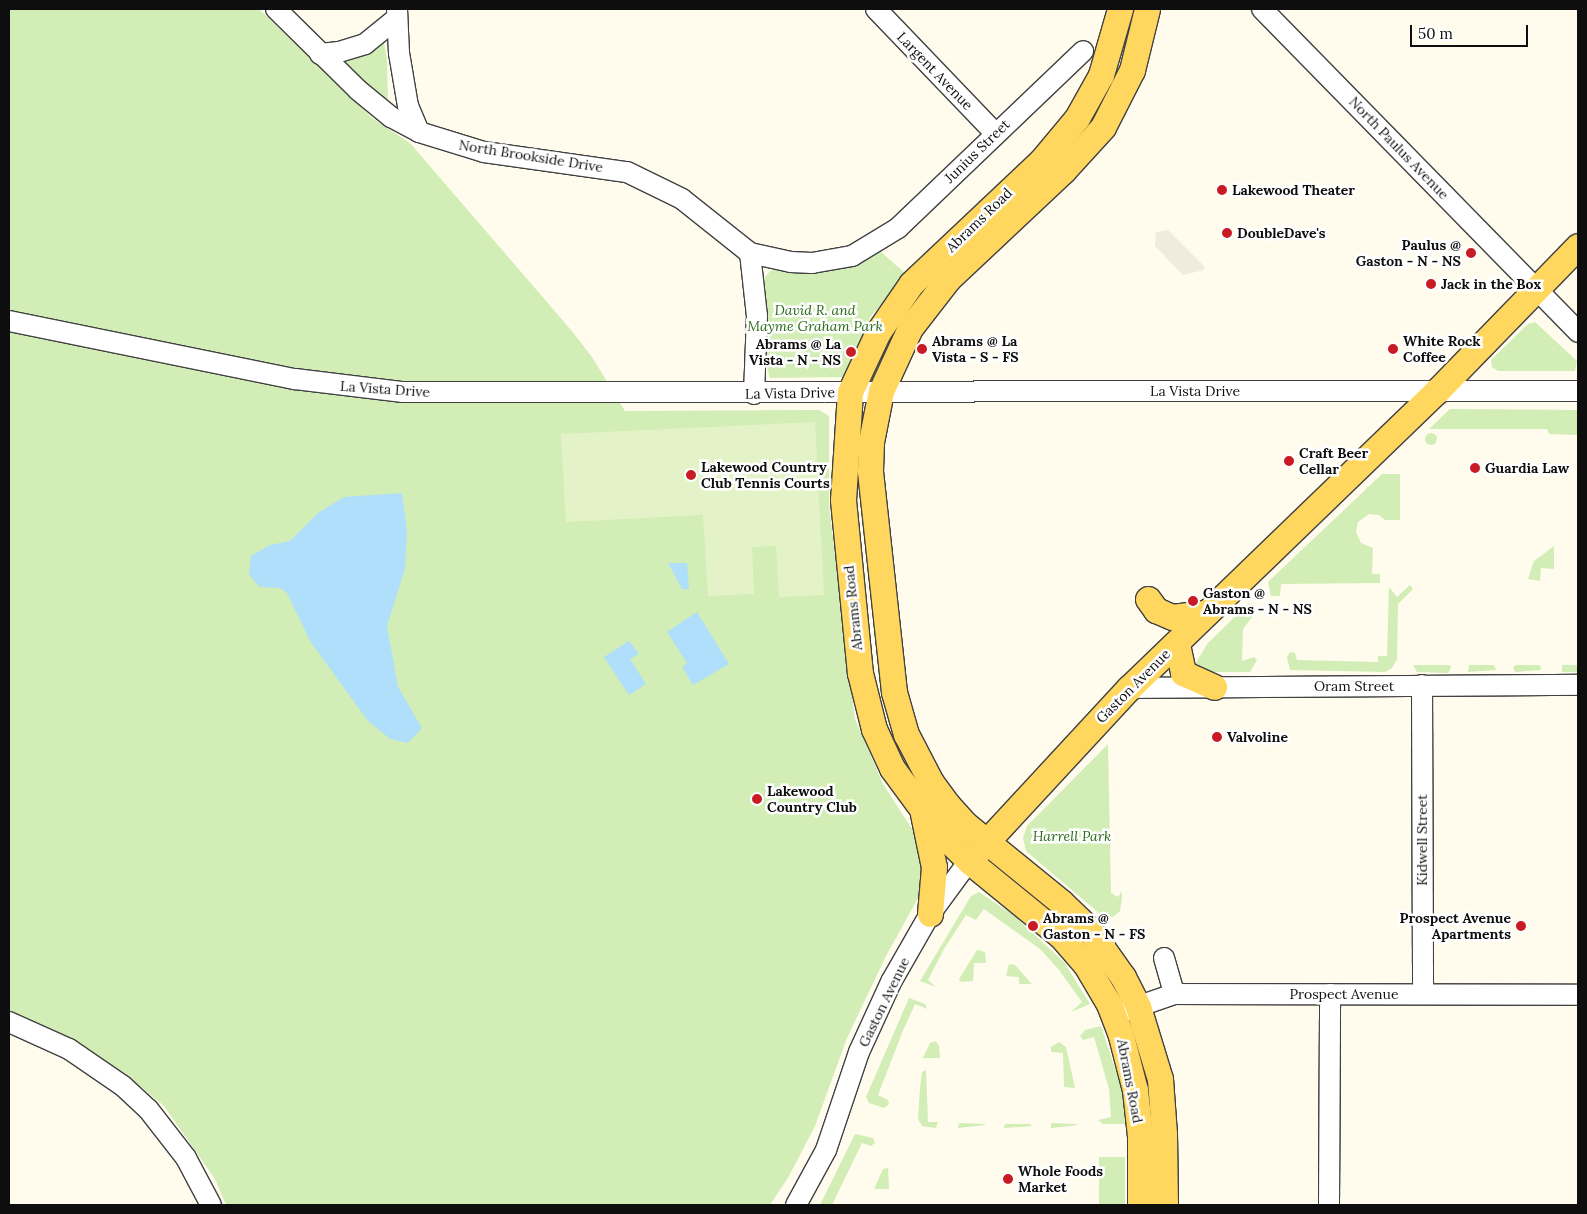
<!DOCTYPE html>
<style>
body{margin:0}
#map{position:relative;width:1587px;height:1214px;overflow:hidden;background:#fffcee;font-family:Lora,serif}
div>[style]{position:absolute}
.green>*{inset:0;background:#d2edb5;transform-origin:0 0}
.round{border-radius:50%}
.pitch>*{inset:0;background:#e4f3c7}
.plaza>*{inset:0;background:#f0ebdc}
.water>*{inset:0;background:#afdffb}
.roads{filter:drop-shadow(1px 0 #414141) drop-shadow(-1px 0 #414141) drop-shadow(0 1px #414141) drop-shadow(0 -1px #414141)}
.minor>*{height:20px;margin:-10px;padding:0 10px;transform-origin:10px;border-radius:10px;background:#fff}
.major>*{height:25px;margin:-12.5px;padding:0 12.5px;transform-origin:12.5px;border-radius:12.5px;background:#ffd75e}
.dots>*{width:14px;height:14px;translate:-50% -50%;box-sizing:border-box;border:2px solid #fff;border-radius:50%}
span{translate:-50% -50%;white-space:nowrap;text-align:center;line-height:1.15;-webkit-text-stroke:5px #fff;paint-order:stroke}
.street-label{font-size:14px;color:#0e0e0e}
.poi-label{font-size:14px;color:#0e0e0e;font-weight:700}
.left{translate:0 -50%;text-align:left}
.right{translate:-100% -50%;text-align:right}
.park-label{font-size:14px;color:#2a6b19;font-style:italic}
.frame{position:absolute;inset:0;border:10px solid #0e0e0e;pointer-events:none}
.scale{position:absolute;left:1410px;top:25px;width:118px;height:22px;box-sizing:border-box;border:2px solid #0e0e0e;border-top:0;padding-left:6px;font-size:15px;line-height:18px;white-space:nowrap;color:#0e0e0e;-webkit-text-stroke:4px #fff;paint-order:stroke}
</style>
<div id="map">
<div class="green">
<div style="clip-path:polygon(9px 9px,259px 9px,372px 118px,410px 143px,571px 330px,592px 357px,625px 411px,819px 410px,829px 416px,829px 506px,855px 719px,883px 784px,921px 843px,922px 891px,886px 956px,847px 1038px,815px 1126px,789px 1176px,770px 1205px,226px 1205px,215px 1179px,164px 1106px,123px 1072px,69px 1041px,9px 1015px)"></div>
<div style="clip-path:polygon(384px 43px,387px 59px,388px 104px,341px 65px,342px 58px,370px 51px)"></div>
<div style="clip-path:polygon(880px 251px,907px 275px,871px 316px,843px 377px,770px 378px,765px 359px,763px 280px,770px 271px,787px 267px,814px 268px,872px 257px)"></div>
<div style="clip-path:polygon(1535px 322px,1577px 361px,1575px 371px,1498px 371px,1492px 367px,1491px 360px,1528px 324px)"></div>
<div style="clip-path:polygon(1450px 409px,1578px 410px,1578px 435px,1549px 434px,1547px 429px,1429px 429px)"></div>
<div class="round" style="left:1425px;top:433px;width:12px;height:12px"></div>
<div style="clip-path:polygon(1382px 474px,1400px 474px,1400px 520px,1385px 520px,1379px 515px,1369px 514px,1358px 522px,1356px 532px,1361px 543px,1373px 548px,1372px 574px,1380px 574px,1380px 583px,1281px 584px,1280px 596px,1271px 596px,1268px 582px)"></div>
<div style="clip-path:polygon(1554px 546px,1554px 569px,1541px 568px,1540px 581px,1528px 579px,1534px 561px)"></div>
<div style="clip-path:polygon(1410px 585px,1413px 589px,1398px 604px,1397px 659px,1392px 668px,1385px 672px,1290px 670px,1287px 657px,1290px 652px,1295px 653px,1297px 660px,1378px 662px,1378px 656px,1387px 656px,1389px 587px,1397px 597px)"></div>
<div style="clip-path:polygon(1249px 603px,1258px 609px,1243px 629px,1242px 661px,1254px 657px,1257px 660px,1250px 672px,1203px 672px,1194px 666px,1207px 644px)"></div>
<div style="clip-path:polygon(1413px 665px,1450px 665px,1451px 668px,1448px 673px,1417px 672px)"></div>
<div style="clip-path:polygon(1469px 665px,1494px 665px,1496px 670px,1468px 672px)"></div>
<div style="clip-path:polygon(1516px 665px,1540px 665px,1541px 670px,1515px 672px,1513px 667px)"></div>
<div style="left:1562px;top:665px;width:16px;height:7px"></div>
<div style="clip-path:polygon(1108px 744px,1111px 893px,1118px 897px,1122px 891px,1122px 898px,1120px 911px,1113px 917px,1100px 914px,1026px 851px,1023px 838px,1027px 826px)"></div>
<div style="clip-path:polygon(979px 892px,1013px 915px,1064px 962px,1090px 1004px,1071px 1012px,1082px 1002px,1059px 970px,1040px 949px,984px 909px,976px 920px,966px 915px,944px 949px,928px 980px,936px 987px,920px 981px,971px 896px)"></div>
<div style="clip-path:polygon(977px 950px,985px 952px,986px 963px,974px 963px,973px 981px,961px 982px,959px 979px)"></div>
<div style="clip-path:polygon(1009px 964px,1015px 965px,1032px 984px,1019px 984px,1019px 977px,1006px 976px)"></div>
<div style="clip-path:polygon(909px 998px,925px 1004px,927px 1009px,915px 1004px,902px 1033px,878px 1095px,888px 1100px,889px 1104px,884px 1108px,869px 1103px,866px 1097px)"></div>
<div style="clip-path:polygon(1101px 1026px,1122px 1090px,1125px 1124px,1103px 1124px,1098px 1120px,1111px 1117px,1109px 1089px,1094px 1037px,1083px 1040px,1080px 1036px,1085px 1030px)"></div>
<div style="clip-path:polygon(935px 1041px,939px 1045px,940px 1058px,923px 1058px,930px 1043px)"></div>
<div style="clip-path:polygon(1059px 1042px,1066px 1047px,1075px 1088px,1064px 1087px,1063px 1053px,1051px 1052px,1051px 1047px)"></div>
<div style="clip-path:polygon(926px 1070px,928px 1122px,938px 1122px,936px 1128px,922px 1126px,918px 1119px,920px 1088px,922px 1072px)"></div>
<div style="clip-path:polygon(959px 1123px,984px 1124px,986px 1125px,958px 1128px)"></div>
<div style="clip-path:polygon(1051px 1123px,1076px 1124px,1078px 1125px,1051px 1128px)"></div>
<div style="clip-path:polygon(1005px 1124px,1030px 1124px,1032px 1126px,1004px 1128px)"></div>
<div style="clip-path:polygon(855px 1134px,873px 1138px,875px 1143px,871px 1146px,862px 1143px,832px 1205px,820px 1205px)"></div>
<div style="left:1099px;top:1157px;width:26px;height:48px"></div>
<div style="clip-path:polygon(888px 1168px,889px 1189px,874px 1189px,883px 1169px)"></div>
</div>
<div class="pitch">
<div style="clip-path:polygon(815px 422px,824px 595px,779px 597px,776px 546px,752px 547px,754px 594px,708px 596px,703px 515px,566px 522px,561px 434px)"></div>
</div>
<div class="plaza">
<div style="clip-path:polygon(1168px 230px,1204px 266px,1204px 270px,1183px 275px,1155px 246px,1156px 232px)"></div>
</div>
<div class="water">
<div style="clip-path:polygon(402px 493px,407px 531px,405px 569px,387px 626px,398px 687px,422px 728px,408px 743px,390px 739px,368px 721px,310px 641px,287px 593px,280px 588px,260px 587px,249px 575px,251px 556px,270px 545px,290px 541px,318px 513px,344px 497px)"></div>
<div style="clip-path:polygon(668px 563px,687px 563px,689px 589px,682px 589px)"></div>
<div style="clip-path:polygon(697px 612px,729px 664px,693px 685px,682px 667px,687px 663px,667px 632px)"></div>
<div style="clip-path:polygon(629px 641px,639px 654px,630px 659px,646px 684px,629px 695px,604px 657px)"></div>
</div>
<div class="roads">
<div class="minor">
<div style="left:276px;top:9px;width:115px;rotate:44.6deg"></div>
<div style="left:358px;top:90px;width:43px;rotate:39.3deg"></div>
<div style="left:391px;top:117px;width:32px;rotate:28deg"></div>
<div style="left:419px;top:132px;width:68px;rotate:17.1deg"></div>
<div style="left:484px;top:152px;width:144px;rotate:8deg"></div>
<div style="left:627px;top:172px;width:61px;rotate:26.1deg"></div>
<div style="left:682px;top:199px;width:87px;rotate:38.5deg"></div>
<div style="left:750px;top:253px;width:42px;rotate:12.4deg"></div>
<div style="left:791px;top:262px;width:21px;rotate:3deg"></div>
<div style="left:812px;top:263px;width:41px;rotate:-9.9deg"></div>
<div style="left:852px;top:256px;width:54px;rotate:-31.3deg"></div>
<div style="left:898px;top:228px;width:256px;rotate:-43.7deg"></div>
<div style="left:397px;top:9px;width:44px;rotate:87.4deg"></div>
<div style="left:399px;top:53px;width:54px;rotate:80.4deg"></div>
<div style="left:408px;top:106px;width:28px;rotate:67deg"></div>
<div style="left:876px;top:9px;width:172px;rotate:46.2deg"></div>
<div style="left:1262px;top:9px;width:452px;rotate:45.6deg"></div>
<div style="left:320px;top:54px;width:19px;rotate:-6deg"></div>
<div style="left:339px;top:52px;width:27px;rotate:-17deg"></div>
<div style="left:365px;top:44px;width:40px;rotate:-39deg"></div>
<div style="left:750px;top:253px;width:63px;rotate:83.7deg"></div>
<div style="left:757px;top:316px;width:78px;rotate:92.2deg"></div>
<div style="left:9px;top:321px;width:292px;rotate:11.5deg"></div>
<div style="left:295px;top:379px;width:109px;rotate:6.9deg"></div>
<div style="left:403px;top:392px;width:1175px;rotate:-0.05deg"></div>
<div style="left:1422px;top:685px;width:309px;rotate:89.8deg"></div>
<div style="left:1129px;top:688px;width:449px;rotate:-0.4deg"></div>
<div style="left:1164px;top:958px;width:37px;rotate:74deg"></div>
<div style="left:1125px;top:1011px;width:52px;rotate:-19.1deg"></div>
<div style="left:1174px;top:994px;width:404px;rotate:0.1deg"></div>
<div style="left:9px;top:1022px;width:66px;rotate:24.2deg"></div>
<div style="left:69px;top:1049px;width:65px;rotate:34.4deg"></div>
<div style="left:123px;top:1086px;width:34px;rotate:43deg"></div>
<div style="left:148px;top:1109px;width:62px;rotate:52.2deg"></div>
<div style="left:186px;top:1158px;width:53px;rotate:62deg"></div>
<div style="left:796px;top:1205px;width:63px;rotate:-61.4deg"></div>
<div style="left:826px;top:1150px;width:103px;rotate:-71.4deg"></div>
<div style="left:859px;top:1052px;width:77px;rotate:-65.4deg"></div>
<div style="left:891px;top:982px;width:78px;rotate:-60.2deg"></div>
<div style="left:930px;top:914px;width:66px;rotate:-53.7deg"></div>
<div style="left:1329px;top:1205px;width:211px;rotate:-89.7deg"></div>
</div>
<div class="major">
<div style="left:1120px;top:9px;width:69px;rotate:106.1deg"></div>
<div style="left:1101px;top:75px;width:49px;rotate:119.2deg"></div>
<div style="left:1077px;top:118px;width:55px;rotate:129.8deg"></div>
<div style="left:1042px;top:160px;width:180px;rotate:136.6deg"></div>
<div style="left:911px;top:284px;width:58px;rotate:124.5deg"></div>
<div style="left:878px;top:332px;width:66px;rotate:115deg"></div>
<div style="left:850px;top:392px;width:108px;rotate:93.7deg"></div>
<div style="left:843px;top:500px;width:174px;rotate:84.4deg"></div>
<div style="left:860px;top:673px;width:58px;rotate:76deg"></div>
<div style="left:874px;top:729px;width:43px;rotate:65.2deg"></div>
<div style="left:892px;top:768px;width:74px;rotate:53.7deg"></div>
<div style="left:936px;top:828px;width:47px;rotate:45deg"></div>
<div style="left:969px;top:861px;width:119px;rotate:39.2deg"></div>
<div style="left:1061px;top:936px;width:38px;rotate:49deg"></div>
<div style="left:1086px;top:965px;width:45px;rotate:59.5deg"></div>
<div style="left:1109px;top:1004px;width:30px;rotate:69deg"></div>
<div style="left:1120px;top:1032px;width:60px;rotate:75.5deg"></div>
<div style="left:1135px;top:1090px;width:46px;rotate:83.8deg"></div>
<div style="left:1140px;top:1136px;width:69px;rotate:90deg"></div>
<div style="left:1147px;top:9px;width:63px;rotate:103.8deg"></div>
<div style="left:1132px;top:70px;width:64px;rotate:117deg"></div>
<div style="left:1103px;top:127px;width:59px;rotate:132.3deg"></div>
<div style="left:1063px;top:171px;width:158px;rotate:136.8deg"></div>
<div style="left:948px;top:279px;width:62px;rotate:127.8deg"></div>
<div style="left:910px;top:328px;width:69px;rotate:114.7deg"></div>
<div style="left:881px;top:391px;width:52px;rotate:101.1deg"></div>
<div style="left:871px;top:442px;width:29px;rotate:92deg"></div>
<div style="left:870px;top:471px;width:222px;rotate:83.8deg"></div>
<div style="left:894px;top:692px;width:44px;rotate:74.1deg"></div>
<div style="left:906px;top:734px;width:54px;rotate:62.5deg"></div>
<div style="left:931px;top:782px;width:29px;rotate:54deg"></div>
<div style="left:948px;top:805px;width:25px;rotate:48deg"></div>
<div style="left:965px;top:824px;width:124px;rotate:39.1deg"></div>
<div style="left:1061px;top:902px;width:39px;rotate:44deg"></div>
<div style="left:1089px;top:929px;width:59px;rotate:54.7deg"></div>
<div style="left:1123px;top:977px;width:34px;rotate:63deg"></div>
<div style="left:1138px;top:1007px;width:75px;rotate:73deg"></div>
<div style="left:1160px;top:1079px;width:55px;rotate:85.8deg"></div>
<div style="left:1164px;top:1134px;width:71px;rotate:89.2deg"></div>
<div style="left:1148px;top:599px;width:14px;rotate:54deg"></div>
<div style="left:1156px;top:610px;width:17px;rotate:24deg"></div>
<div style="left:1172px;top:617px;width:33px;rotate:-7deg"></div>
<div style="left:1177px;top:644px;width:30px;rotate:78deg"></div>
<div style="left:1183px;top:673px;width:34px;rotate:24deg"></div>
<div style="left:923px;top:814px;width:54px;rotate:78.3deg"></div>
<div style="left:934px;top:867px;width:47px;rotate:94.9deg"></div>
<div style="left:976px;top:853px;width:225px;rotate:-47.2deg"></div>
<div style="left:1129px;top:688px;width:428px;rotate:-44deg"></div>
<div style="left:1437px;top:391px;width:202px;rotate:-45.8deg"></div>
</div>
</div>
<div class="dots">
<div style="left:1222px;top:190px;background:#c91b24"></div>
<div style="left:1227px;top:233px;background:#c91b24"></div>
<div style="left:1471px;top:253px;background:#c91b24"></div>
<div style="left:1431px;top:284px;background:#c91b24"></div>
<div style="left:922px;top:349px;background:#c91b24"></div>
<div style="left:1393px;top:349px;background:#c91b24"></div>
<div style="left:851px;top:352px;background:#c91b24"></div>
<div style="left:1289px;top:461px;background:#c91b24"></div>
<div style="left:1475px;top:468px;background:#c91b24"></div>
<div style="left:691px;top:475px;background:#c91b24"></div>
<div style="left:1193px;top:601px;background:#c91b24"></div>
<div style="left:1217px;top:737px;background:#c91b24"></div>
<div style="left:757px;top:799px;background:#c91b24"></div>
<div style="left:1033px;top:926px;background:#c91b24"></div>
<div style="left:1521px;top:926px;background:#c91b24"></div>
<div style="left:1008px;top:1179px;background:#c91b24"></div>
</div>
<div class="street-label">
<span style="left:935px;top:71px;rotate:46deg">Largent Avenue</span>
<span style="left:1399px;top:148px;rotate:46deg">North Paulus Avenue</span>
<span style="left:977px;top:151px;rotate:-44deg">Junius Street</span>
<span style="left:531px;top:156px;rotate:9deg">North Brookside Drive</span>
<span style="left:979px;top:220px;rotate:-44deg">Abrams Road</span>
<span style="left:385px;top:389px;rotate:4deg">La Vista Drive</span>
<span style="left:1195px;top:391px">La Vista Drive</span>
<span style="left:790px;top:393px;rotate:-1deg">La Vista Drive</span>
<span style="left:853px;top:608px;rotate:-96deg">Abrams Road</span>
<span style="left:1133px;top:686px;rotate:-45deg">Gaston Avenue</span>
<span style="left:1354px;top:686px">Oram Street</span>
<span style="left:1422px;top:840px;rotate:-90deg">Kidwell Street</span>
<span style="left:1344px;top:994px">Prospect Avenue</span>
<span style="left:884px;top:1002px;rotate:-64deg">Gaston Avenue</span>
<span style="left:1130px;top:1081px;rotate:79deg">Abrams Road</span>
</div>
<div class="poi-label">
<span class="left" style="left:1232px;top:190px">Lakewood Theater</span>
<span class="left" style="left:1237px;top:233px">DoubleDave's</span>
<span class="right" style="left:1461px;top:253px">Paulus @<br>Gaston - N - NS</span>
<span class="left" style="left:1441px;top:284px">Jack in the Box</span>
<span class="left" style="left:932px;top:349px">Abrams @ La<br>Vista - S - FS</span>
<span class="left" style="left:1403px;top:349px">White Rock<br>Coffee</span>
<span class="right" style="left:841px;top:352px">Abrams @ La<br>Vista - N - NS</span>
<span class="left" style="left:1299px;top:461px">Craft Beer<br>Cellar</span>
<span class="left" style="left:701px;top:475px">Lakewood Country<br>Club Tennis Courts</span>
<span class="left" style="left:1485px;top:468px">Guardia Law</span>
<span class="left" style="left:1203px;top:601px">Gaston @<br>Abrams - N - NS</span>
<span class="left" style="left:1227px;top:737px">Valvoline</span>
<span class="left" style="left:767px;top:799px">Lakewood<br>Country Club</span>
<span class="left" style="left:1043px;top:926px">Abrams @<br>Gaston - N - FS</span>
<span class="right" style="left:1511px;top:926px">Prospect Avenue<br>Apartments</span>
<span class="left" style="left:1018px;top:1179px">Whole Foods<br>Market</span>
</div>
<div class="park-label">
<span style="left:815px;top:318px">David R. and<br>Mayme Graham Park</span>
<span style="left:1072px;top:836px">Harrell Park</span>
</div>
<div class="frame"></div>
<div class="scale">50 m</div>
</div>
